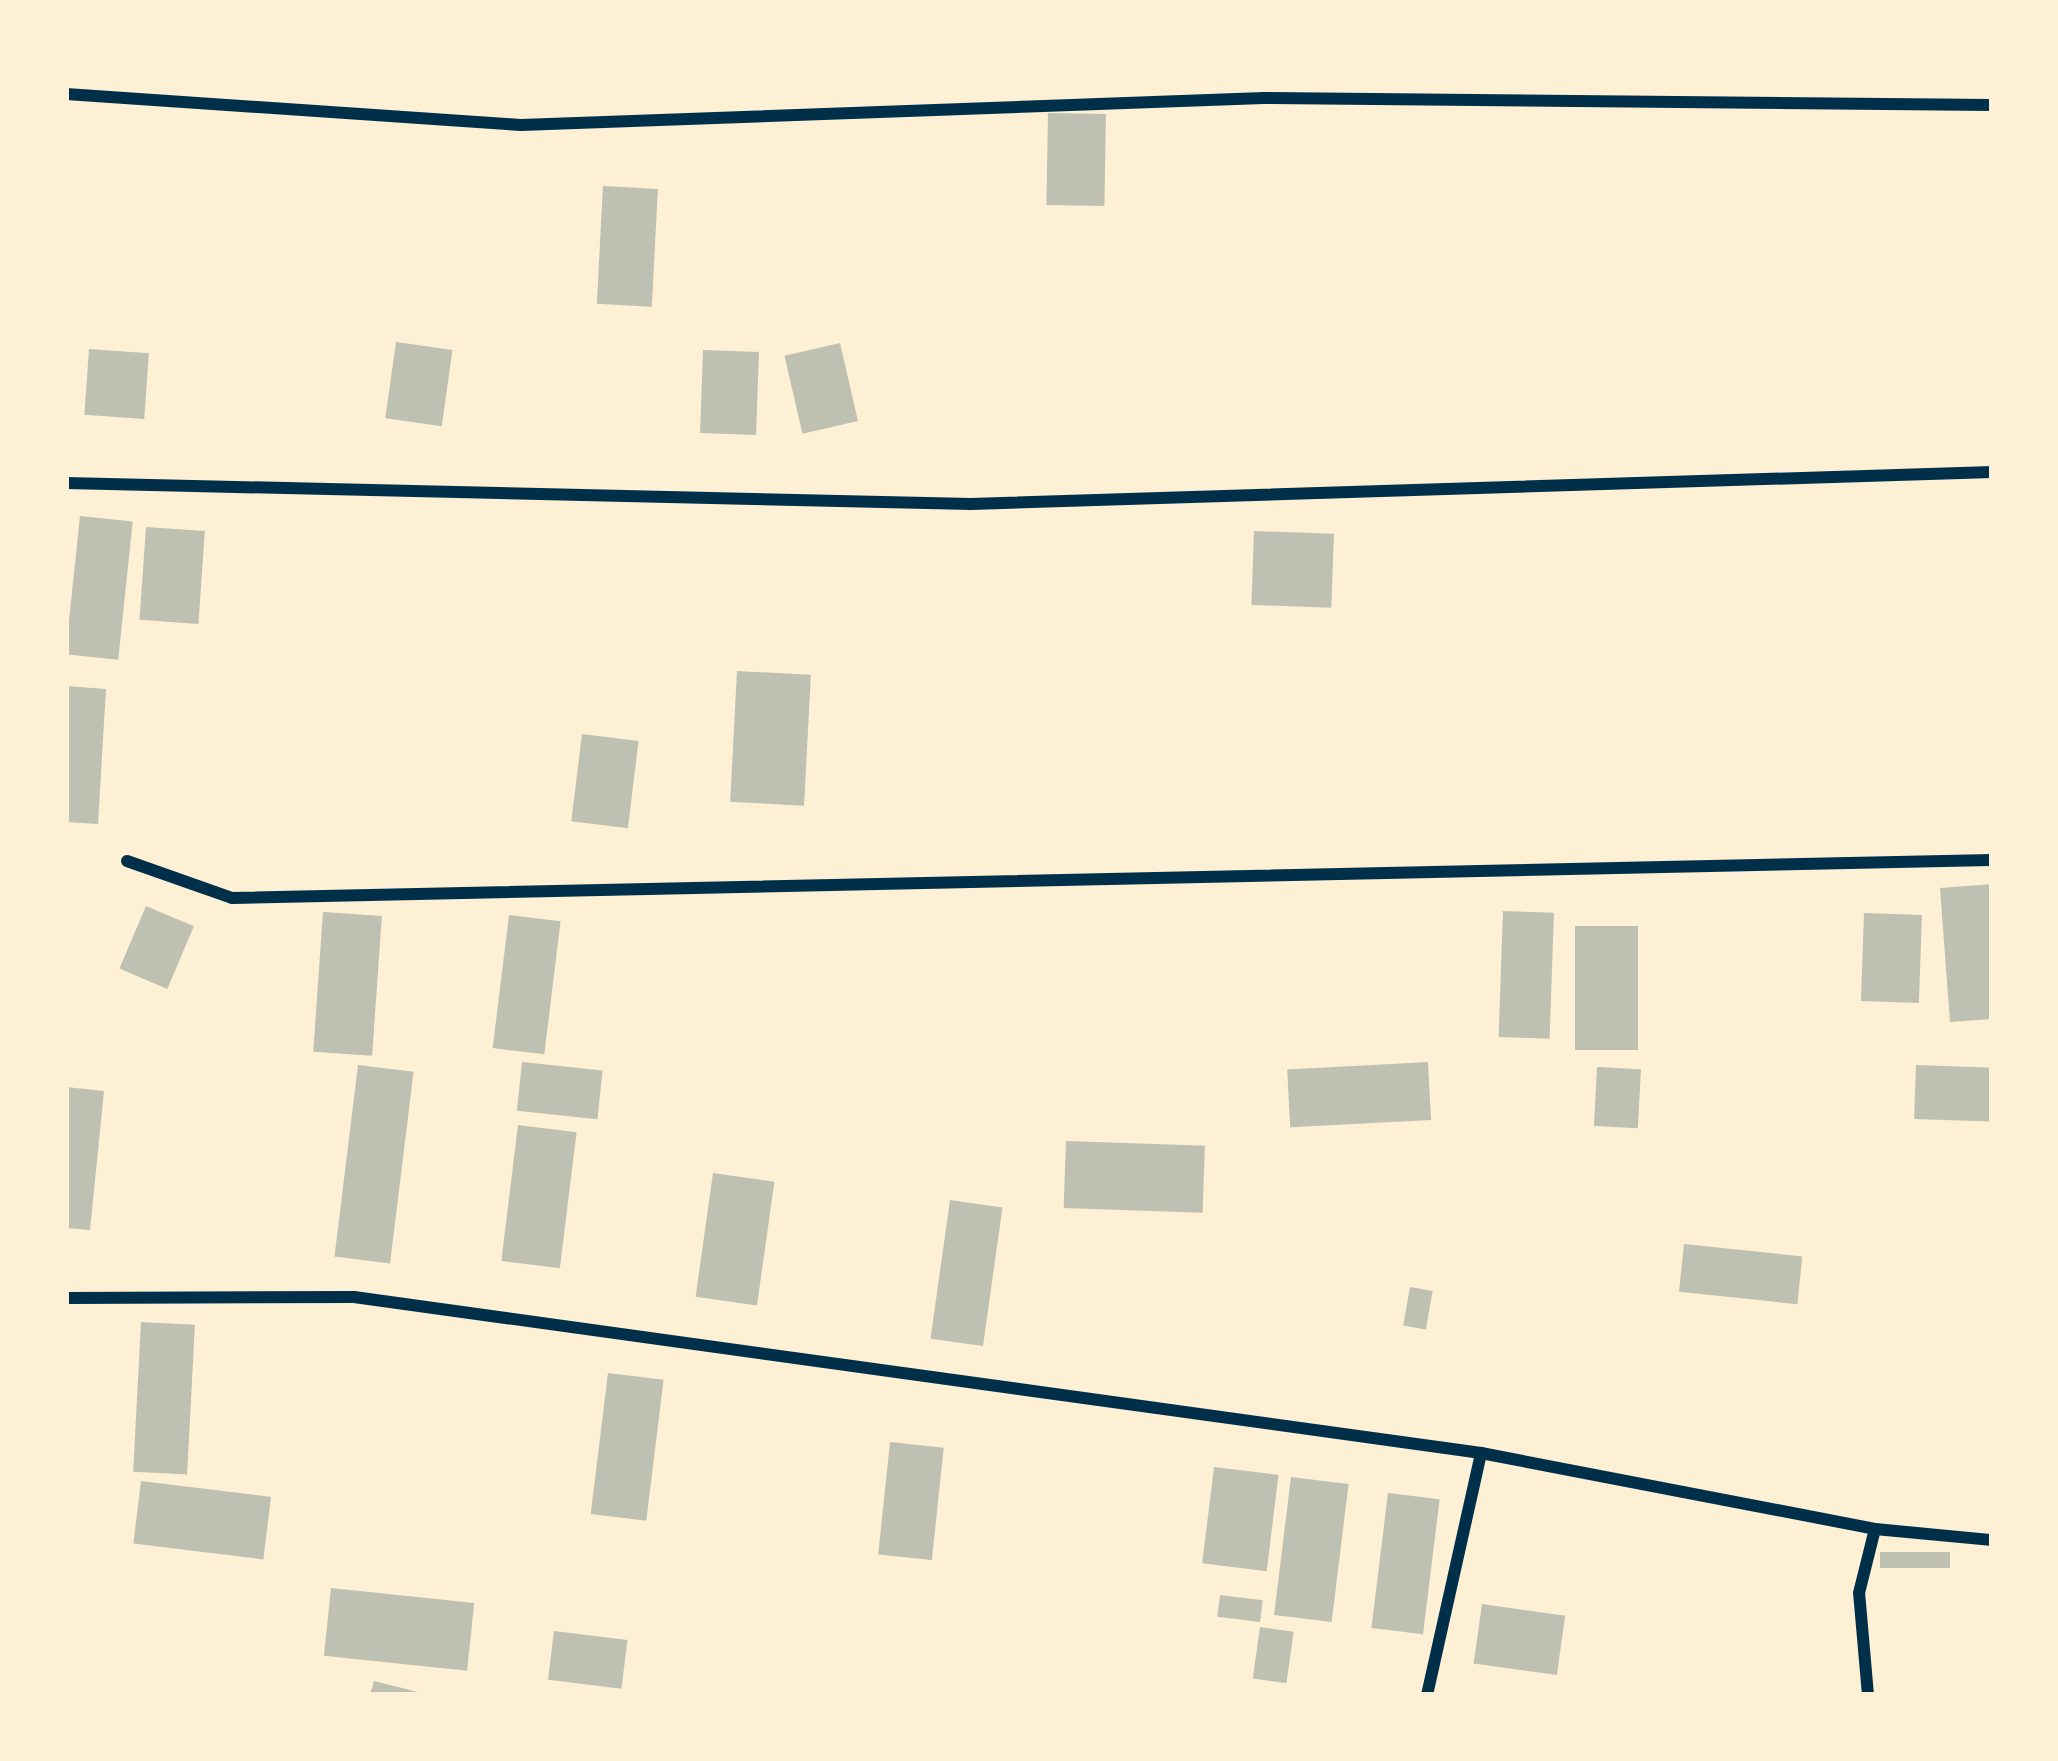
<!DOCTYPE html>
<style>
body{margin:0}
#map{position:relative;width:2058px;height:1761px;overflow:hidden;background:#fdf0d5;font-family:Cabin,sans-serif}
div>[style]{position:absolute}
.building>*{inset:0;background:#bec0b2;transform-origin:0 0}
.minor>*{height:12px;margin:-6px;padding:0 6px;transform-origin:6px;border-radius:6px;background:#003049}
span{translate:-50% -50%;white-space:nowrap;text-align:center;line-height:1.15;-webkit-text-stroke:9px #fdf0d5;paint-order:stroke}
.frame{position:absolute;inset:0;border:69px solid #fdf0d5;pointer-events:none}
</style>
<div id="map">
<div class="building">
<div style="left:1048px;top:113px;width:58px;height:92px;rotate:1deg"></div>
<div style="left:603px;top:186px;width:55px;height:118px;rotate:3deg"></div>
<div style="left:396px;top:342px;width:57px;height:77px;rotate:8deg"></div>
<div style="left:840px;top:343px;width:80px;height:57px;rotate:77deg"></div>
<div style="left:89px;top:349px;width:60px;height:66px;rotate:4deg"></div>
<div style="left:703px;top:350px;width:56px;height:83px;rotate:2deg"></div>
<div style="left:80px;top:516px;width:53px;height:139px;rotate:6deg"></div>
<div style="left:146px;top:527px;width:59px;height:93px;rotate:4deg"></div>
<div style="left:1254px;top:531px;width:80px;height:74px;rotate:2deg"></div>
<div style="left:737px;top:671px;width:74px;height:131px;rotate:3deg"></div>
<div style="clip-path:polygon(66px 686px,106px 689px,98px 824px,66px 822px)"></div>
<div style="left:582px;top:734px;width:57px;height:88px;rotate:7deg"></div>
<div style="clip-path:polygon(1992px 884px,1992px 1019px,1950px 1022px,1940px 888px)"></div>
<div style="left:146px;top:906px;width:52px;height:68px;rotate:23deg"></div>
<div style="left:1503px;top:911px;width:51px;height:126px;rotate:2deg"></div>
<div style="left:323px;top:912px;width:59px;height:140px;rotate:4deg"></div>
<div style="left:1864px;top:913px;width:58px;height:88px;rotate:2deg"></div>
<div style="left:509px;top:915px;width:52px;height:134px;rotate:7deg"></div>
<div style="left:1638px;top:926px;width:124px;height:63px;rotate:90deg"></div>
<div style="left:522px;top:1062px;width:81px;height:49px;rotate:6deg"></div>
<div style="left:1428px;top:1062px;width:58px;height:141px;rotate:87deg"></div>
<div style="left:358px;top:1065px;width:56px;height:193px;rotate:7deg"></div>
<div style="left:1916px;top:1065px;width:76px;height:54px;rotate:2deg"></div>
<div style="left:1597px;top:1067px;width:44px;height:59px;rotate:3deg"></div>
<div style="clip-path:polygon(66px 1087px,104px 1091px,90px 1230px,66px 1228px)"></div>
<div style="left:518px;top:1125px;width:59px;height:137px;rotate:7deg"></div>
<div style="left:1066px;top:1141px;width:139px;height:67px;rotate:2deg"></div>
<div style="left:713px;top:1173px;width:62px;height:125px;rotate:8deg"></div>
<div style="left:950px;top:1200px;width:53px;height:140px;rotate:8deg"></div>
<div style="left:1684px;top:1244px;width:119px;height:48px;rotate:6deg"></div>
<div style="left:1410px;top:1287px;width:23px;height:39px;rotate:10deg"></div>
<div style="left:141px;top:1322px;width:54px;height:150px;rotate:3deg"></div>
<div style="left:608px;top:1373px;width:56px;height:142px;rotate:7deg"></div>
<div style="left:890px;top:1442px;width:54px;height:113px;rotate:6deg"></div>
<div style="left:1214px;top:1467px;width:65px;height:97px;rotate:7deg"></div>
<div style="left:1291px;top:1477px;width:58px;height:139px;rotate:7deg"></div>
<div style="left:141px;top:1481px;width:131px;height:63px;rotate:7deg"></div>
<div style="left:1388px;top:1493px;width:52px;height:136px;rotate:7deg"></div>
<div style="left:1880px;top:1552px;width:70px;height:16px"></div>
<div style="left:331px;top:1588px;width:144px;height:68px;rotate:6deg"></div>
<div style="left:1220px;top:1595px;width:43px;height:22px;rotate:7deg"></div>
<div style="left:1482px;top:1604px;width:84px;height:60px;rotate:8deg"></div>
<div style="left:1260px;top:1627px;width:34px;height:52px;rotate:8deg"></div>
<div style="left:554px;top:1631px;width:74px;height:49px;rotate:7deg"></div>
<div style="clip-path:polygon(374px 1681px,422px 1693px,422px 1695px,370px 1695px)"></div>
</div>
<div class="minor">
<div style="left:66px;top:94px;width:456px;rotate:3.9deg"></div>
<div style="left:521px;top:125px;width:743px;rotate:-2.08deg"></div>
<div style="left:1264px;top:98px;width:728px;rotate:0.55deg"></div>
<div style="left:66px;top:483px;width:905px;rotate:1.33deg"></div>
<div style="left:971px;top:504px;width:1022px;rotate:-1.8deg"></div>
<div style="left:127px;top:861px;width:111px;rotate:19.4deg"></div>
<div style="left:232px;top:898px;width:1760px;rotate:-1.24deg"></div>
<div style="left:66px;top:1298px;width:288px;rotate:-0.2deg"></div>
<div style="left:354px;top:1297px;width:1138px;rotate:7.88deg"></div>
<div style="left:1481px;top:1453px;width:401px;rotate:10.9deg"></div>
<div style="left:1427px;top:1695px;width:248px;rotate:-77.4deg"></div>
<div style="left:1868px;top:1695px;width:102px;rotate:-95deg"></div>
<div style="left:1859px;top:1593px;width:66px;rotate:-76deg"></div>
<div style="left:1875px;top:1529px;width:118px;rotate:5.4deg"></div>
</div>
<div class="frame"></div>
</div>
